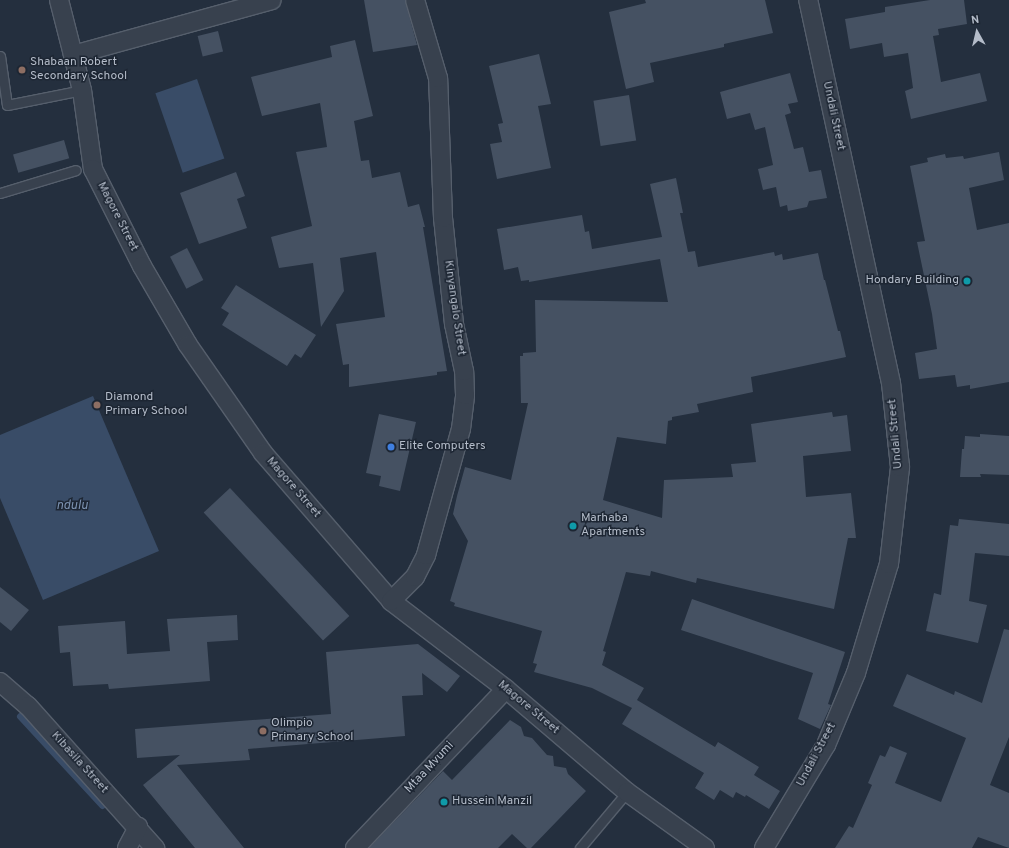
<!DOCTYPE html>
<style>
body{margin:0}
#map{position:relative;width:1009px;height:848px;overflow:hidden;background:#242f3e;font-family:Overpass,sans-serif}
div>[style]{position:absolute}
.water>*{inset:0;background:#394c67;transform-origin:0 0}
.stream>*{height:7px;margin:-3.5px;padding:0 3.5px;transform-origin:3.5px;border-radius:3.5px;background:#394c67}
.building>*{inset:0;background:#455162;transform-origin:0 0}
.roads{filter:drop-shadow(1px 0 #565f6c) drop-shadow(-1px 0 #565f6c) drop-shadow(0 1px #565f6c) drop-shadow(0 -1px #565f6c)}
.lane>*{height:9px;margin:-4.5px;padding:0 4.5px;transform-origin:4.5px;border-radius:4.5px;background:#38414e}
.street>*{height:18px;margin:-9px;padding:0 9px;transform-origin:9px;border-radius:9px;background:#38414e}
.dots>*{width:11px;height:11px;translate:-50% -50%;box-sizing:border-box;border:2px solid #1d2633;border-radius:50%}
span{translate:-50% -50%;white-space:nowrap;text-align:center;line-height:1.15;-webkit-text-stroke:3px #1d2633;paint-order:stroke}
.poi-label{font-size:12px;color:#b4bcc9}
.left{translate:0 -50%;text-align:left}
.right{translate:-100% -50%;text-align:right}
.street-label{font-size:12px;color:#b4bcc9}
.water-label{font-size:13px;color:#7c92b1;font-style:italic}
.north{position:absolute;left:957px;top:12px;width:40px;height:40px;-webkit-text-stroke:3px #1d2633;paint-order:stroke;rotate:352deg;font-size:11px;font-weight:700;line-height:16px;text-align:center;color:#b4bcc9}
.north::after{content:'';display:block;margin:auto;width:14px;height:18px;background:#b4bcc9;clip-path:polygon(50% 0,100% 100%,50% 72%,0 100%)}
</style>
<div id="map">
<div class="water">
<div style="left:197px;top:79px;width:84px;height:44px;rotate:71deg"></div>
<div style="clip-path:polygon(93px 396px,159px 551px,43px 600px,0 498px,0 435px)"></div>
</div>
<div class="stream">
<div style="left:20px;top:716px;width:121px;rotate:47.3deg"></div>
</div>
<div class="building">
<div style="clip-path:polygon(364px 0,405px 0,417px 45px,373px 52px)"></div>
<div style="clip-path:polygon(645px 0,765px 0,773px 33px,724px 44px,724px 47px,650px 63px,654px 82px,626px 89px,609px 12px,646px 3px)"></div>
<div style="clip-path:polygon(930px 0,964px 0,967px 24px,938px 29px,939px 35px,933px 36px,941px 82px,980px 73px,987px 101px,911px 119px,905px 91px,913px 88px,908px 53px,884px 57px,882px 43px,850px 49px,845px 19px,885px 12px,885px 7px)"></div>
<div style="left:218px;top:31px;width:21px;height:21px;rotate:76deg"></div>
<div style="clip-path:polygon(355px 40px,373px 116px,354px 121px,361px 161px,369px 160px,372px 178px,400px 172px,408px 207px,419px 204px,425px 227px,423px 227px,447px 371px,437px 372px,437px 375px,349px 387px,349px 364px,343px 365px,336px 324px,385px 317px,376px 252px,340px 258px,344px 291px,321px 327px,313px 263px,279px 268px,271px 237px,312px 226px,296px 152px,327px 147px,320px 103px,262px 116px,251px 77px,332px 57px,330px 46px)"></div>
<div style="clip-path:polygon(539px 54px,551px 104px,538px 106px,551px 168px,497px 179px,490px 144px,502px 142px,498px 124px,503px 123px,489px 66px)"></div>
<div style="clip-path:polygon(790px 73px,798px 102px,788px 104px,791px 113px,785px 115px,794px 149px,803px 147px,809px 172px,821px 170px,827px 198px,809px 201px,807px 207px,788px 211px,787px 205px,780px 207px,776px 187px,763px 190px,758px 169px,773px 165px,765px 127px,755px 130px,750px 113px,727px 119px,720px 92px)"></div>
<div style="left:629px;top:95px;width:46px;height:36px;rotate:81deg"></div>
<div style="left:64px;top:140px;width:19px;height:53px;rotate:74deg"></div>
<div style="clip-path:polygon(999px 152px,1004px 180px,969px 188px,977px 230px,1009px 223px,1009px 382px,970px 389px,970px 385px,957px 387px,955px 375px,919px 379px,915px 353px,937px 349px,932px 314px,917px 242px,925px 241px,910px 166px,928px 162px,927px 158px,945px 154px,946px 158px,963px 156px,964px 159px)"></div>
<div style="clip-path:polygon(236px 172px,245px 196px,237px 199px,247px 228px,199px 244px,180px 193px)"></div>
<div style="clip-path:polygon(676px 178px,683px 213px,680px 213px,688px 252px,695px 251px,698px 267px,774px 252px,775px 256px,782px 254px,783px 260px,818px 253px,824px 280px,825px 280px,838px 331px,840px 331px,846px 357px,751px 377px,753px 392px,697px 404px,699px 412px,672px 417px,672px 420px,668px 421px,666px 444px,617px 437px,603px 500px,662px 518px,664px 480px,733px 477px,731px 464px,756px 462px,751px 424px,832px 412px,833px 417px,847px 415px,851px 451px,803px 456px,806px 497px,851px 493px,856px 538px,848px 538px,834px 609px,697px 578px,696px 583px,651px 571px,650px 576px,626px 572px,603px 651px,606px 652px,602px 665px,644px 688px,637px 700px,715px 747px,718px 742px,759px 767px,754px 775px,780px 791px,769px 809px,746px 795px,745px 797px,736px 792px,733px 798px,720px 790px,714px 800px,695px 788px,704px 773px,622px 724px,632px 708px,592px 688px,534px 672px,537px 664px,533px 663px,542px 631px,454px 606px,455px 603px,450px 601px,468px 541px,453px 514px,457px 496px,465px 467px,511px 480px,528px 403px,521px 403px,520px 356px,523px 356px,523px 353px,536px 352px,535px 300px,668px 302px,660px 259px,529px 282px,529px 280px,521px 281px,518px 267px,504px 270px,497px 229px,582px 215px,585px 232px,589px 231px,592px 249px,662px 237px,650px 184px)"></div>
<div style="left:187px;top:248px;width:36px;height:19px;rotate:63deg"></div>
<div style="clip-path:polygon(236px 285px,316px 335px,301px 358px,295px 354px,287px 366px,222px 325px,229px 313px,221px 308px)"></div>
<div style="clip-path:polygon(379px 414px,416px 422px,400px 491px,379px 486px,381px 476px,366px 473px)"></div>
<div style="clip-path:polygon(980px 434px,1009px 436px,1009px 475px,980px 474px,981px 477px,960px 477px,962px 449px,964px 449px,965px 436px,980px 437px)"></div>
<div style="left:230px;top:488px;width:175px;height:36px;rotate:47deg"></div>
<div style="clip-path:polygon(959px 519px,1009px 524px,1009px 556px,975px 553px,969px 601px,987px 605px,978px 643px,926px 631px,934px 593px,941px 595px,950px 525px,958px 526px)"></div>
<div style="clip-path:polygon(0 587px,29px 610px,11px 631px,0 622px)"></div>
<div style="clip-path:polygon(692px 599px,845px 652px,828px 704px,831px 705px,820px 729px,798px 719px,813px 673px,681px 630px)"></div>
<div style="clip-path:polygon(237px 615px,238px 640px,207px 642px,210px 681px,109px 689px,108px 684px,73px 686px,70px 652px,60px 653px,58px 626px,125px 621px,127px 654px,170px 651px,167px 619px)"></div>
<div style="clip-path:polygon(1004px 629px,1009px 630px,1009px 737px,990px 785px,1009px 793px,1009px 848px,978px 837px,972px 848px,835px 848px,849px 826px,853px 828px,872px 785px,868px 783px,880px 755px,885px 757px,890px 746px,907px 753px,895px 783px,941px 802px,966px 738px,893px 706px,907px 674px,954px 695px,955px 691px,982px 703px)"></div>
<div style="clip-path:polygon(418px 644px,460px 676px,447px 692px,422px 673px,423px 695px,402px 696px,405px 736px,248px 749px,250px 760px,177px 765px,244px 848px,195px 848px,143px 785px,180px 755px,137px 758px,135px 729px,331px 714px,326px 652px)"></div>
<div style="clip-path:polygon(510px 720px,521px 727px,524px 736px,532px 738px,547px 755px,553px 756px,554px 766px,566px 768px,568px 774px,586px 791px,531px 848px,527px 848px,512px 834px,498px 848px,369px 848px,443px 771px,452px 780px)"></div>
</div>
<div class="roads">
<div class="lane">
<div style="left:0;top:56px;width:49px;rotate:81.9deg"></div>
<div style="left:7px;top:105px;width:76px;rotate:-11.3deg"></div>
<div style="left:0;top:193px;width:79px;rotate:-16.8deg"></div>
<div style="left:580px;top:848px;width:73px;rotate:-50deg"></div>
</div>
<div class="street">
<div style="left:59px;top:0;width:93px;rotate:75.7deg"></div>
<div style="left:82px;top:90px;width:80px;rotate:82.1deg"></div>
<div style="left:93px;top:169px;width:109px;rotate:63.2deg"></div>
<div style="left:142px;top:266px;width:91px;rotate:59.8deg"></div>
<div style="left:188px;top:345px;width:131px;rotate:55.2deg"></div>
<div style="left:263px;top:453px;width:196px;rotate:49.1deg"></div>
<div style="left:391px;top:601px;width:145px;rotate:37.4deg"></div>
<div style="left:506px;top:689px;width:159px;rotate:40.4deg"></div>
<div style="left:627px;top:792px;width:96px;rotate:35.7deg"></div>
<div style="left:73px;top:55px;width:206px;rotate:-15.4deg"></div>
<div style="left:391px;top:601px;width:34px;rotate:-45deg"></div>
<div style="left:415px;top:577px;width:25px;rotate:-63deg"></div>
<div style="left:426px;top:555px;width:131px;rotate:-74.5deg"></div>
<div style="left:461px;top:429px;width:34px;rotate:-83deg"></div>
<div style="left:465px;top:395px;width:24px;rotate:-92deg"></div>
<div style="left:464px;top:371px;width:48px;rotate:-102deg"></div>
<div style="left:454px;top:324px;width:107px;rotate:-95.9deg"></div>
<div style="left:443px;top:218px;width:140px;rotate:-92deg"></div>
<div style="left:438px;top:78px;width:81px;rotate:-106.4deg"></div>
<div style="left:0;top:682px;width:37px;rotate:41deg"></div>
<div style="left:28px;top:706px;width:191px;rotate:48.2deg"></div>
<div style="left:127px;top:848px;width:24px;rotate:-62deg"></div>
<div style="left:355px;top:848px;width:219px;rotate:-46.5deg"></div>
<div style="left:764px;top:848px;width:120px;rotate:-59deg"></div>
<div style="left:826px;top:745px;width:78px;rotate:-67.4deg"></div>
<div style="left:856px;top:673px;width:114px;rotate:-73.2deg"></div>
<div style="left:889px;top:564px;width:98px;rotate:-83.5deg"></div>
<div style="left:900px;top:467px;width:84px;rotate:-96.1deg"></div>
<div style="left:891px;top:383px;width:392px;rotate:-102.2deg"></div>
</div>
</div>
<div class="dots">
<div style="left:22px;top:70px;background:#8d6e63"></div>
<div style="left:967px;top:281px;background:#0f9aa8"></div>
<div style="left:97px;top:405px;background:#8d6e63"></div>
<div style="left:391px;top:447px;background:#3f7fe0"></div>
<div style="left:573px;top:526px;background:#0f9aa8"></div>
<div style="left:263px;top:731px;background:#8d6e63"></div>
<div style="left:444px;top:802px;background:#0f9aa8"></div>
</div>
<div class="poi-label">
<span class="left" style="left:30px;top:70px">Shabaan Robert<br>Secondary School</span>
<span class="right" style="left:959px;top:281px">Hondary Building</span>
<span class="left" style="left:105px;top:405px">Diamond<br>Primary School</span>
<span class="left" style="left:399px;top:447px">Elite Computers</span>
<span class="left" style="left:581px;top:526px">Marhaba<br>Apartments</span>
<span class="left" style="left:271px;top:731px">Olimpio<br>Primary School</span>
<span class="left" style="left:452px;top:802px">Hussein Manzil</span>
</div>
<div class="street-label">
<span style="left:833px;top:116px;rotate:78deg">Undali Street</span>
<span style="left:117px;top:217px;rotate:63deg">Magore Street</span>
<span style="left:454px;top:308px;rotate:82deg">Kinyangalo Street</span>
<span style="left:896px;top:434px;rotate:-95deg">Undali Street</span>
<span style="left:293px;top:488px;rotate:49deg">Magore Street</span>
<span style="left:528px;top:708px;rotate:40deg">Magore Street</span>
<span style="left:817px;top:755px;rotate:-62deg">Undali Street</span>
<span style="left:79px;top:763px;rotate:48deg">Kibasila Street</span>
<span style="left:430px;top:768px;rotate:-47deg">Mtaa Mvumi</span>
</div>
<div class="water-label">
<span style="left:72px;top:506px">ndulu</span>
</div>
<div class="north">N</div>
</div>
